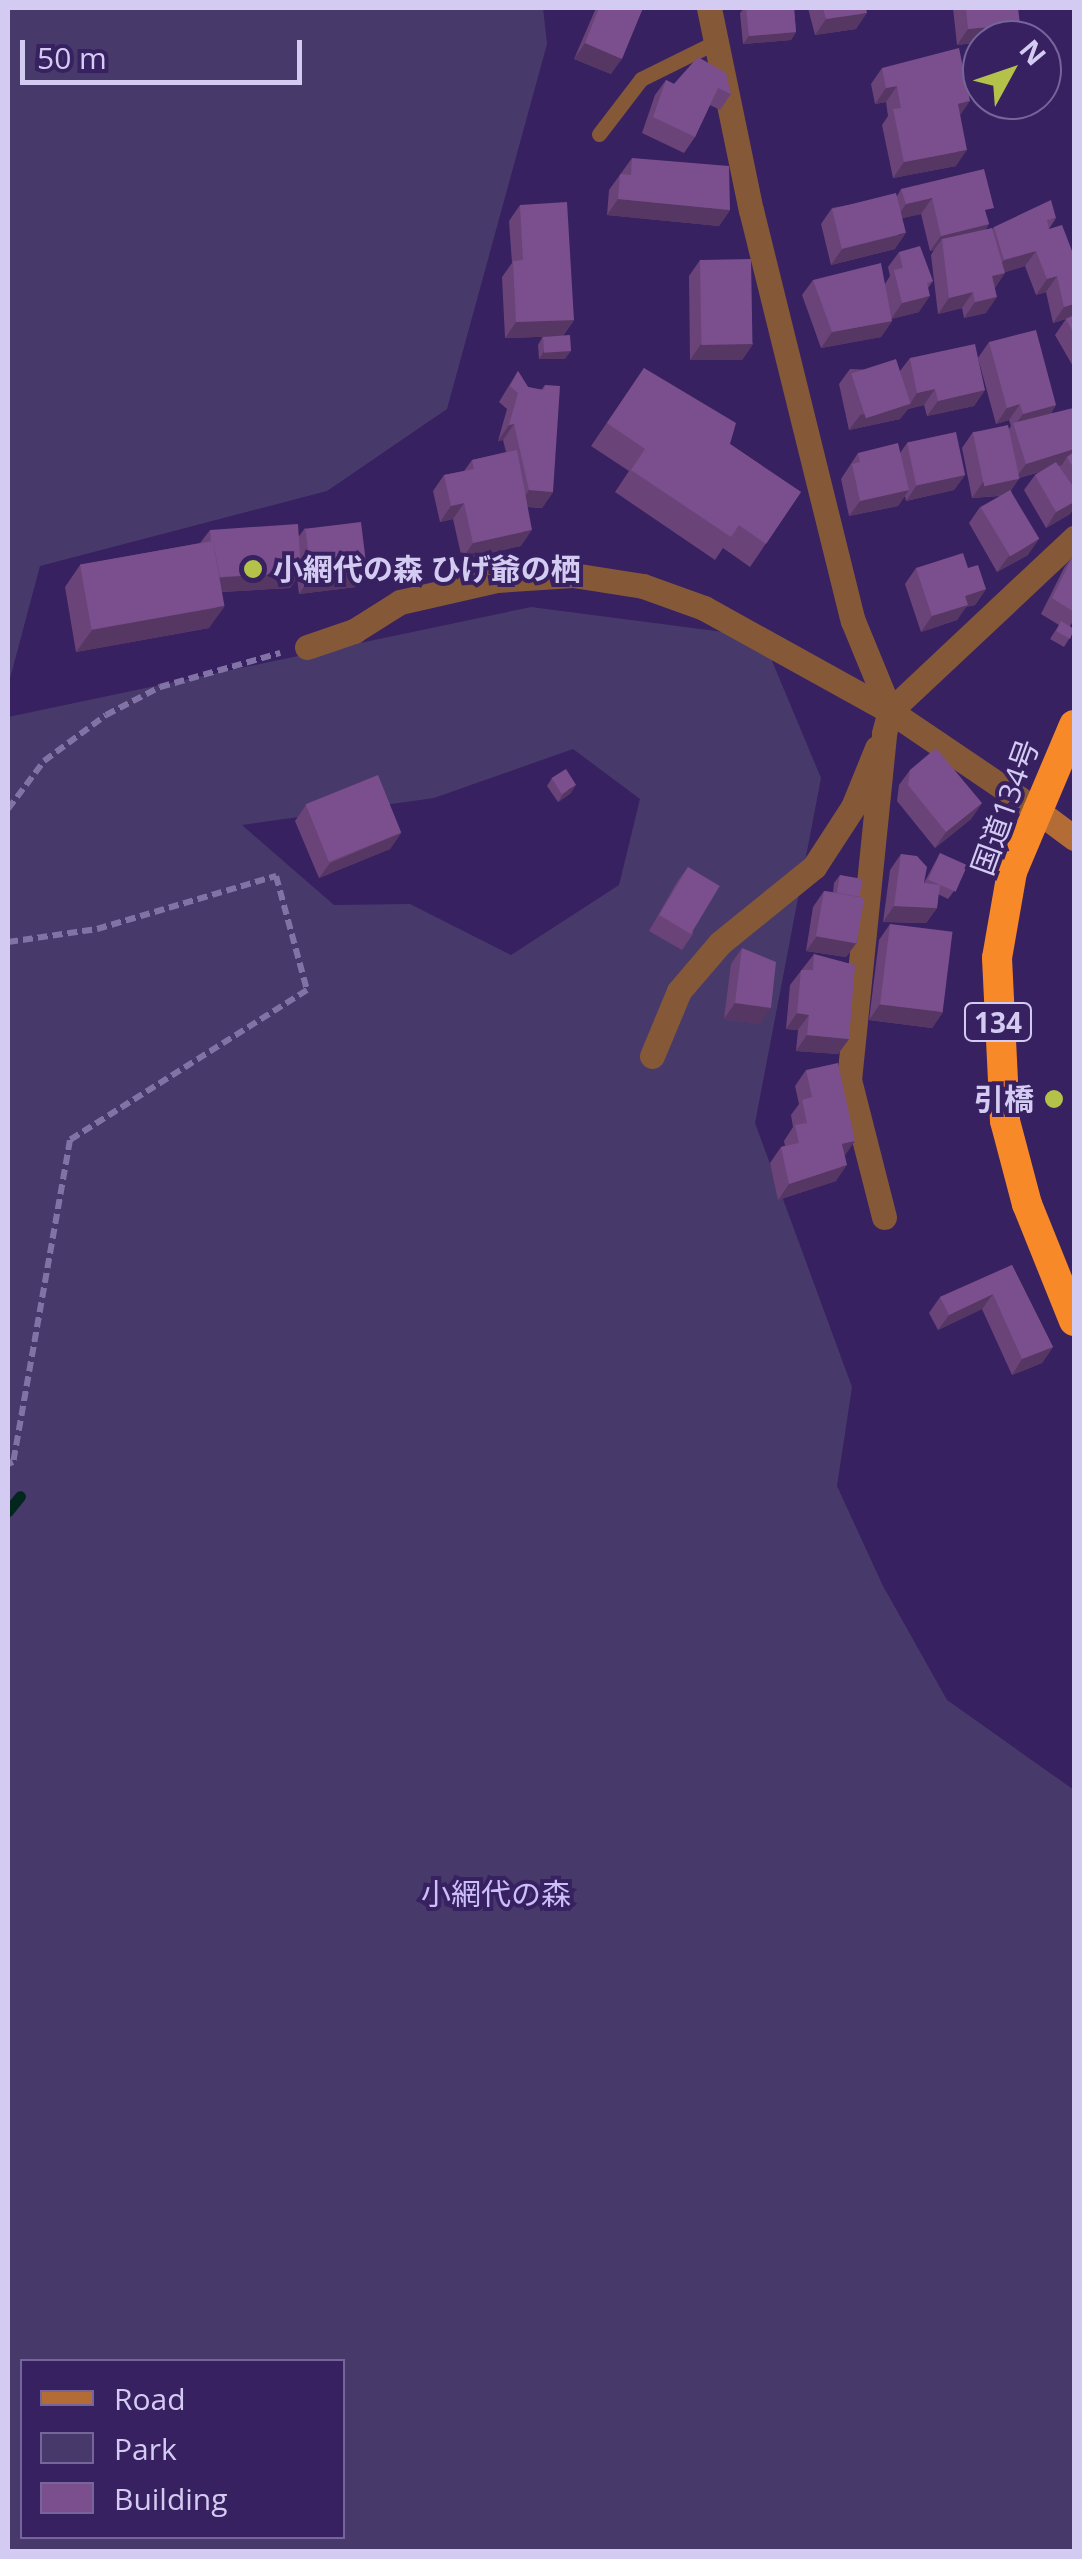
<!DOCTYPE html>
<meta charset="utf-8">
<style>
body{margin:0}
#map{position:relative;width:1082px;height:2559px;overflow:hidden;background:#372160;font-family:"Open Sans","Noto Sans JP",sans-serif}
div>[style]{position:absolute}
.green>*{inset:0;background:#473a6a}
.stream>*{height:11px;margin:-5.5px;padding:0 5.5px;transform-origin:5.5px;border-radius:5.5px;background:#03271f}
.path>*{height:6px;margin-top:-3px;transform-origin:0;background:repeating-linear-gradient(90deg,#8273a6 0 10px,transparent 0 15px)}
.lane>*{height:15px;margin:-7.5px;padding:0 7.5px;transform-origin:7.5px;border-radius:7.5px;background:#855838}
.street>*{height:25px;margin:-12.5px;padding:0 12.5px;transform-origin:12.5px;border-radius:12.5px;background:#855838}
.secondary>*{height:25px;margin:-12.5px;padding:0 12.5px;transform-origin:12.5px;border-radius:12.5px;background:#b46c37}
.highway>*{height:30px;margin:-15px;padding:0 15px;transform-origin:15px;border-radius:15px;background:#f78929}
.wall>*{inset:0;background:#6a4479}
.shaded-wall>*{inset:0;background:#563763}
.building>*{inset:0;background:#7b4f8d;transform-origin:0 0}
.dots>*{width:28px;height:28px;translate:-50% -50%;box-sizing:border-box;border:5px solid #372160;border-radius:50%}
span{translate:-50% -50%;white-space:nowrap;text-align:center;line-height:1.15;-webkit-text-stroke:8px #372160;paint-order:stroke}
.shield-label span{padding:2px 8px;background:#372160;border:2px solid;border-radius:8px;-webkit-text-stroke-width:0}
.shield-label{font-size:28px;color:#d4cbf2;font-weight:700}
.poi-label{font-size:30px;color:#d4cbf2;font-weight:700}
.left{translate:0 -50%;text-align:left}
.right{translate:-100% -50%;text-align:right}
.street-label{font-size:30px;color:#d4cbf2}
.park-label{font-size:30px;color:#ccbef8}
.frame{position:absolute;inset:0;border:10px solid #d4cbf2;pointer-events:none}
.legend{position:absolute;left:20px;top:2359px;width:325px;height:180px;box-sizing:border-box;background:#372160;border:2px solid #76659a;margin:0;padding:12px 18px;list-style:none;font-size:30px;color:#d4cbf2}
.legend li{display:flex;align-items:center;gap:20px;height:50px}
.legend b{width:50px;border:2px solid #76659a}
.north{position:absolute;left:962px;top:20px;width:100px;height:100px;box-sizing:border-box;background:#372160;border:2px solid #76659a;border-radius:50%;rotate:50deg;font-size:28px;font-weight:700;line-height:40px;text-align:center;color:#d4cbf2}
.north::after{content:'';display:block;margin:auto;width:35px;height:45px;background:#b4c24a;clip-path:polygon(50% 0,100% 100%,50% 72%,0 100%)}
.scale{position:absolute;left:20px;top:40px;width:282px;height:45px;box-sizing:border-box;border:5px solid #d4cbf2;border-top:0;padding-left:12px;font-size:30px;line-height:35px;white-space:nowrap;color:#d4cbf2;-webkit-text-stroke:8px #372160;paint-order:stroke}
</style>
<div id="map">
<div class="green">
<div style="clip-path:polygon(8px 8px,543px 8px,547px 44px,447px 409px,327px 491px,40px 566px,8px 686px)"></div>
<div style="clip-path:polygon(evenodd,531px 607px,762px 637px,821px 778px,755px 1123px,852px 1387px,837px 1486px,883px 1586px,947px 1700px,1074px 1790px,1074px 2551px,8px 2551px,8px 717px,531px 607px,573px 749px,640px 799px,619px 885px,511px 955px,410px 904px,334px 905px,242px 825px,434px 798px,573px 749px,531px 607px,22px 2362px,342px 2362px,342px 2536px,22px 2536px,22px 2362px)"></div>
</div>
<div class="stream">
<div style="left:8px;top:1511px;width:19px;rotate:-51deg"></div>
</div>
<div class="path">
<div style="left:8px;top:809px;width:60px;rotate:-53.1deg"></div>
<div style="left:44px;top:761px;width:77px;rotate:-36.6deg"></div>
<div style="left:106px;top:715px;width:61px;rotate:-27.4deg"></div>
<div style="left:160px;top:687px;width:125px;rotate:-15.8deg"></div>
<div style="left:8px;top:942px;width:90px;rotate:-8.3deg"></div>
<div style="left:97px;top:929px;width:187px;rotate:-16.5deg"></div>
<div style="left:276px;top:876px;width:118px;rotate:74.8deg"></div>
<div style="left:307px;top:990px;width:280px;rotate:147.7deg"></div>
<div style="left:70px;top:1140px;width:327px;rotate:100deg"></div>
<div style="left:13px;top:1462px;width:5px;rotate:158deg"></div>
</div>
<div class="lane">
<div style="left:599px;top:134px;width:69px;rotate:-52.6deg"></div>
<div style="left:641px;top:79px;width:84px;rotate:-26.3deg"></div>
</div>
<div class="street">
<div style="left:709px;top:8px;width:206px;rotate:78.3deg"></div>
<div style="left:751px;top:210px;width:423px;rotate:76.1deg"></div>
<div style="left:853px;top:621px;width:97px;rotate:67.7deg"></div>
<div style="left:307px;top:647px;width:50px;rotate:-18.8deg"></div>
<div style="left:354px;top:631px;width:54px;rotate:-32.2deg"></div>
<div style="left:400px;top:602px;width:99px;rotate:-12.8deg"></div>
<div style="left:497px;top:580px;width:76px;rotate:-3.8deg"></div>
<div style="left:573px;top:575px;width:71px;rotate:8.9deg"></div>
<div style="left:643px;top:586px;width:65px;rotate:19.8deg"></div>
<div style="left:704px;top:608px;width:213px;rotate:29deg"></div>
<div style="left:890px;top:711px;width:175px;rotate:34.1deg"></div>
<div style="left:652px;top:1056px;width:70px;rotate:-67.4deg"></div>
<div style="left:679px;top:991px;width:63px;rotate:-49.5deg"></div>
<div style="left:720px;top:943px;width:121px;rotate:-39deg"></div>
<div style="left:814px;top:867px;width:72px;rotate:-57deg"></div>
<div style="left:853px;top:807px;width:64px;rotate:-67.9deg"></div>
<div style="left:884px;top:1217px;width:141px;rotate:-104.3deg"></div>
<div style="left:849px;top:1080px;width:349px;rotate:-84.2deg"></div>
<div style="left:884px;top:733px;width:23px;rotate:-75deg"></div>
<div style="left:890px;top:711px;width:253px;rotate:-43.2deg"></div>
</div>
<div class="secondary">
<div style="left:1035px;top:809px;width:49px;rotate:36.6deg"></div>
</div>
<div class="highway">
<div style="left:1074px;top:725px;width:160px;rotate:112.9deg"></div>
<div style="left:1012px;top:872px;width:87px;rotate:99.9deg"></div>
<div style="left:997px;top:958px;width:163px;rotate:87.2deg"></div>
<div style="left:1005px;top:1121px;width:86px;rotate:75.2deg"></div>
<div style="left:1027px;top:1204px;width:126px;rotate:68.1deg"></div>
</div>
<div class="wall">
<div style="clip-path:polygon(596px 8px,643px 8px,611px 74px,574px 59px)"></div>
<div style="clip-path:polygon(744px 8px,794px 8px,796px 32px,791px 40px,743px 44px,740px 13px)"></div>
<div style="clip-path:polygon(808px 8px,866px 8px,856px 29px,815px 35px)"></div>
<div style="clip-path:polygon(953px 8px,1018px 8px,1009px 39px,982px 40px,982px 42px,957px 45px)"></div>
<div style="clip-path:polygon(698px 57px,731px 94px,720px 110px,710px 105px,695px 137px,684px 153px,642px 133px,655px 95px,666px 80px,674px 84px)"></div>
<div style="clip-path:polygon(882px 68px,960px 116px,956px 166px,893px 178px,882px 125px,888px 116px,886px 102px,875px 104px,871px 84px)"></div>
<div style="clip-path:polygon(632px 158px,730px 210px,719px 226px,607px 215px,609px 190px)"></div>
<div style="clip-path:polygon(901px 189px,987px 217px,989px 224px,985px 230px,992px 229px,994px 227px,1056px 218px,1049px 229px,1074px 256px,1074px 368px,1055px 335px,1066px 319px,1053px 323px,1046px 292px,1036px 295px,1025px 266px,1005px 272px,995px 288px,986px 313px,964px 318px,962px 308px,938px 314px,931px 255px,934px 250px,930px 251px,921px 214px,902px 218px,895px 249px,831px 265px,821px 224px,832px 208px,897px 196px)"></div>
<div style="clip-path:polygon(520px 205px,574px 320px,563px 336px,505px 338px,502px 277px,512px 263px,509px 221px)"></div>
<div style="clip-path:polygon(899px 252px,933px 281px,928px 288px,919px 312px,891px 319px,892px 321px,881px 337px,821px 348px,802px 295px,813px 280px,885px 284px,890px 276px,888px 267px)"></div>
<div style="clip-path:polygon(700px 260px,753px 344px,742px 360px,690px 360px,689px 276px)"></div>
<div style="clip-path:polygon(543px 336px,565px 359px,539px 359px,538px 345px)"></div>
<div style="clip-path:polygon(989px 342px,1056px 405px,1051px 413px,1074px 412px,1074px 508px,1070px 514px,1046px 528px,1024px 490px,1035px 475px,1040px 472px,1019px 478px,1011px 490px,1028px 555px,997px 572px,969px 523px,980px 507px,1000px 496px,972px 498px,962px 448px,973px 432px,1009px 429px,1011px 426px,1009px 420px,996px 424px,978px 358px)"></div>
<div style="clip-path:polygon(910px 358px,985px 390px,974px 406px,927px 416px,924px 405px,908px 409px,900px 419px,849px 430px,839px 384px,850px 369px,900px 371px)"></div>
<div style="clip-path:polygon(644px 368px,730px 444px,801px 492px,750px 567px,723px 548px,715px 560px,615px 492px,629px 471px,591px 446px)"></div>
<div style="clip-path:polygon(518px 371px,528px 387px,541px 390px,545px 385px,553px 492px,542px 508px,527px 507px,521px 546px,462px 559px,453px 519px,440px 522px,433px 491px,444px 475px,464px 471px,472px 460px,506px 452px,503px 440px,498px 441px,507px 409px,499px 402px)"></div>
<div style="clip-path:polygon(907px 443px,965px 475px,954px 490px,906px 501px,905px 496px,898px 506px,849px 516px,841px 479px,858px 453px,900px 453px)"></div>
<div style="clip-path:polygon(305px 528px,367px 572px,356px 587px,299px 594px,297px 578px,290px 588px,222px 592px,209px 628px,76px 652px,65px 587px,80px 565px,200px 543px,210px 530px,299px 536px)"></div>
<div style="clip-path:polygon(1074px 554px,1074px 620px,1070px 626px,1074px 631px,1064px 647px,1050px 639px,1059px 625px,1041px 614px,1064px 568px)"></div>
<div style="clip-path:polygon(916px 568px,968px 568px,986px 589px,975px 605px,966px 607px,957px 620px,921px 632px,905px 584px)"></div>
<div style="clip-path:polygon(910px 770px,982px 803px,971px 819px,935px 848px,897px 801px,899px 785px)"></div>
<div style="clip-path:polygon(552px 778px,571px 793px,558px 802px,547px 786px)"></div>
<div style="clip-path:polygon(306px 805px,401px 833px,390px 849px,319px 878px,295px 821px)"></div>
<div style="clip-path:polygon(940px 853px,954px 891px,948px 899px,938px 894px,937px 908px,926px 923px,883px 922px,890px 870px,901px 854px,924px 883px)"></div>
<div style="clip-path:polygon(688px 867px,693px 934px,682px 950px,649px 931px,677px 882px)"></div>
<div style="clip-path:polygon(840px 875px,860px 897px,857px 942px,846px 957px,806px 951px,813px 907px,824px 891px,833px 892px,834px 883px)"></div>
<div style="clip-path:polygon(890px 924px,943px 1012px,932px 1028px,869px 1020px,879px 940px)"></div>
<div style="clip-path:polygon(742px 948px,760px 1024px,724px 1019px,731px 964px)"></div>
<div style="clip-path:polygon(814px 954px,849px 1039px,838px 1054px,796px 1051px,798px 1030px,786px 1029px,790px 985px)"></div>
<div style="clip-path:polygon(806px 1070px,845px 1156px,836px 1181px,778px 1200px,770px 1163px,781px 1147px,785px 1146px,784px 1141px,793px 1127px,791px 1115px,799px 1104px,795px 1086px)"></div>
<div style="clip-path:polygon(1012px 1265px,1053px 1347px,1042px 1363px,1012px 1375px,982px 1309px,938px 1330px,929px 1313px,940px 1297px)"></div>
</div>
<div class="shaded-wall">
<div style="clip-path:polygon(867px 13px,856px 29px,815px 35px,826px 19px)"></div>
<div style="clip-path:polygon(1020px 24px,1009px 39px,982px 40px,982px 42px,957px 45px,968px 29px)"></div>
<div style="clip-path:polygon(796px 32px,791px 40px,743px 44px,749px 36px)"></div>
<div style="clip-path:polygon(585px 43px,622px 59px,611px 74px,574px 59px)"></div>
<div style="clip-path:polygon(897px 86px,886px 102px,875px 104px,886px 88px)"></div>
<div style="clip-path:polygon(970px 101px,959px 117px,958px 104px)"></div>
<div style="clip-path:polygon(967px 150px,956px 166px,893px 178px,904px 162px)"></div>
<div style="clip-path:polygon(932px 198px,921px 214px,895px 220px,906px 204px)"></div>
<div style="clip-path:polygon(618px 199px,730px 210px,719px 226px,607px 215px)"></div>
<div style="clip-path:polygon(989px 224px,978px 240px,942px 239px,934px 250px,930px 251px,941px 236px)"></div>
<div style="clip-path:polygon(906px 233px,895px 249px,831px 265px,842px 249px)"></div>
<div style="clip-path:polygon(1036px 251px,1025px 266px,993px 276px,1004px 260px)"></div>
<div style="clip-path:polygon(1005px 273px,994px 289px,992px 276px)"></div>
<div style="clip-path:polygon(1057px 276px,1046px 292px,1036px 295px,1047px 279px)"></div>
<div style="clip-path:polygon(973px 292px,962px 308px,938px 314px,949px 298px)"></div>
<div style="clip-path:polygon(930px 296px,919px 312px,891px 319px,902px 303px)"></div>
<div style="clip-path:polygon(997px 297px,986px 313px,964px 318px,975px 302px)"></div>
<div style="clip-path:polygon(1074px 304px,1074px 316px,1053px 323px,1064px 307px)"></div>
<div style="clip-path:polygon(574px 320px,563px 336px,505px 338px,516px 322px)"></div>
<div style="clip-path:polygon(892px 321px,881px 337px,821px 348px,832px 332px)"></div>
<div style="clip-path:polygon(701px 344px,753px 344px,742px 360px,690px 360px)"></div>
<div style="clip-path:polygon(544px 351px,571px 351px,565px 359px,539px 359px)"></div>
<div style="clip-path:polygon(935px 389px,924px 405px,908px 409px,900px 419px,849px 430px,860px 415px,910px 404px,917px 393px)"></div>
<div style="clip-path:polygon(985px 390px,974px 406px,927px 416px,938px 401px)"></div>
<div style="clip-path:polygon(1020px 404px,1009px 420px,996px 424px,1007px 408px)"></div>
<div style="clip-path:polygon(1056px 405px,1045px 421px,1014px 426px,1023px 414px)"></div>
<div style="clip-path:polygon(514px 424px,503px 440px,498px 441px,509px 425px)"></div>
<div style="clip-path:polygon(1074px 449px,1074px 454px,1067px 457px,1062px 465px,1015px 479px,1026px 464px)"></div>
<div style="clip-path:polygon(965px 475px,954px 490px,906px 501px,917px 485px)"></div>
<div style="clip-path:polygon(1019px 479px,1008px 495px,972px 498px,983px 482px)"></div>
<div style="clip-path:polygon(529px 490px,553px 492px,542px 508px,518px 506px)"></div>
<div style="clip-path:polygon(909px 490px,898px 506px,849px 516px,860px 501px)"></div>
<div style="clip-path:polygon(1074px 502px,1074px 508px,1070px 514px,1046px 528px,1056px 512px)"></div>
<div style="clip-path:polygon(464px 503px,453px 519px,440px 522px,451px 506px)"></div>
<div style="clip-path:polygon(532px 530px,521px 546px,462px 559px,473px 543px)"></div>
<div style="clip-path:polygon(1039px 539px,1028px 555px,997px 572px,1008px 557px)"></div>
<div style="clip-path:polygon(301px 572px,290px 588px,203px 593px,214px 578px)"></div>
<div style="clip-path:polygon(367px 572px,356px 587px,299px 594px,310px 578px)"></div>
<div style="clip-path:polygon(986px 589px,975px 605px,966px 607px,957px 620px,921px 632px,932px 616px,965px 596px)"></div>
<div style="clip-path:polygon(225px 606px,209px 628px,76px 652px,92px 630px)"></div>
<div style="clip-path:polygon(576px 785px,571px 793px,558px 802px,563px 794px)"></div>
<div style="clip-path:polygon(982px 803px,971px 819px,935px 848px,946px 832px)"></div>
<div style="clip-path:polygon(401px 833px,390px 849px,319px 878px,330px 863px)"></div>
<div style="clip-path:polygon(894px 906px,937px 908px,926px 923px,883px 922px)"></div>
<div style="clip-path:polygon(817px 936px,857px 942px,846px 957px,806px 951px)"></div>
<div style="clip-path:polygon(735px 1003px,771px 1008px,760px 1024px,724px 1019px)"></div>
<div style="clip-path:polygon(880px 1004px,943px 1012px,932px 1028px,869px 1020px)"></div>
<div style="clip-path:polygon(797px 1013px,809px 1015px,798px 1030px,786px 1029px)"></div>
<div style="clip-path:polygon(807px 1035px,849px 1039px,838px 1054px,796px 1051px)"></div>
<div style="clip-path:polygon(855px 1141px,844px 1157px,842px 1144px)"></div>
<div style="clip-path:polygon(847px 1165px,836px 1181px,778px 1200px,789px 1184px)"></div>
<div style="clip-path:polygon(993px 1294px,982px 1309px,938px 1330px,949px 1315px)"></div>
<div style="clip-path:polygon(1053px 1347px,1042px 1363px,1012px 1375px,1022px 1359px)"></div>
</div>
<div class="building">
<div style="clip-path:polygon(599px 8px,643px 8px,622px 59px,585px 43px)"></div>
<div style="clip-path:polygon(746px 8px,794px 8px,796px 32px,749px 36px)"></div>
<div style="clip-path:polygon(823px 8px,866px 8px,867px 13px,826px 19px)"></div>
<div style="clip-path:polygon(966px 8px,1018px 8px,1020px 24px,968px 29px)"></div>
<div style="clip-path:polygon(959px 48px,970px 101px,958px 104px,967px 150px,904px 162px,893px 109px,901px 108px,897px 86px,886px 88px,882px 68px)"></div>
<div style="clip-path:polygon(698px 57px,726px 73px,731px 94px,718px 88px,695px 137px,653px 117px,666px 80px,674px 84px)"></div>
<div style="clip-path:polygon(632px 158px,729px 166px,730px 210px,618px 199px,620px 174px,631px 175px)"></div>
<div style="clip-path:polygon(984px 169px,994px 208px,985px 210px,989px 224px,941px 236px,932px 198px,906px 204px,901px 189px)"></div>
<div style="left:896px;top:193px;width:41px;height:66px;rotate:76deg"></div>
<div style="clip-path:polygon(1051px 200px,1056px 218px,1047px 220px,1049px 229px,1062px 225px,1074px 256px,1074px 304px,1064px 307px,1057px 276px,1047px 279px,1036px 251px,1004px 260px,994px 227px)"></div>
<div style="clip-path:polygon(567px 202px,574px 320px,516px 322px,513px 261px,523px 260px,520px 205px)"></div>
<div style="clip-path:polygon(992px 228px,1005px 273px,992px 276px,997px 297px,975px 302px,973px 292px,949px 298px,942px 239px)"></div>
<div style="clip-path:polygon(920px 246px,933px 281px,927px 283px,930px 296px,902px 303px,894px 270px,903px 268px,899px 252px)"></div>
<div style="left:751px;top:259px;width:85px;height:51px;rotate:89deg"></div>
<div style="clip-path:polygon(881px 263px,892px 321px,832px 332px,813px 280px)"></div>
<div style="clip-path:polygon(1074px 315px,1074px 334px,1066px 319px)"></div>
<div style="clip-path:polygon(1036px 330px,1056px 405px,1023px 414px,1020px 404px,1007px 408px,989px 342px)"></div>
<div style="left:570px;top:335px;width:16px;height:27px;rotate:86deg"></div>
<div style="clip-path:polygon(975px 344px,985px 390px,938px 401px,935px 389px,917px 393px,910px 358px)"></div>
<div style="left:896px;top:359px;width:47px;height:47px;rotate:72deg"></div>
<div style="clip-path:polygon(644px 368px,736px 423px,730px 444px,801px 492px,766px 544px,739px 525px,731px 537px,631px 470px,645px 449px,607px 423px)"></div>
<div style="clip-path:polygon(518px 371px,528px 387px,544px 390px,545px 385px,560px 386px,553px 492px,529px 490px,514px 424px,509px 425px,518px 393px,510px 386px)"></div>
<div style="clip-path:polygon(1073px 408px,1074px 449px,1026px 464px,1013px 423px)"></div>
<div style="left:1008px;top:425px;width:55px;height:36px;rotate:78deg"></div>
<div style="left:956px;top:432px;width:44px;height:50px;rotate:78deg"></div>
<div style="clip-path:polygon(898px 443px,909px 490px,860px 501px,852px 464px,860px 462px,858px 453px)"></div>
<div style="clip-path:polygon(517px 450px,532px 530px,473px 543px,464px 503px,451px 506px,444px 475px,474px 469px,472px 460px)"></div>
<div style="clip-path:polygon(1074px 452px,1074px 469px,1067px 457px)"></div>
<div style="clip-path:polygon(1056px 462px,1074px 488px,1074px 502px,1056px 512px,1035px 475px)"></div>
<div style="left:1010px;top:490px;width:57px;height:34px;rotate:59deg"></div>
<div style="left:361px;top:522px;width:50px;height:56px;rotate:83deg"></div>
<div style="clip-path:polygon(298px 524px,301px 572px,220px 577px,213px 541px,211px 541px,210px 530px)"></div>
<div style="left:213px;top:541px;width:66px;height:135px;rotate:80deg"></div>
<div style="clip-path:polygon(963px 553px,968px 568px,978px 565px,986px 589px,965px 596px,968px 605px,932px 616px,916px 568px)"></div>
<div style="clip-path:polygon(1074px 554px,1074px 612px,1052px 598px)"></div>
<div style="clip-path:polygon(1061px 621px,1074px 629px,1070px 639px,1056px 631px)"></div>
<div style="clip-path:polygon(936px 748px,982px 803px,946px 832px,908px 785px,910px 770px)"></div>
<div style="left:566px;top:769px;width:19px;height:17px;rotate:58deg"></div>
<div style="left:378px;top:775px;width:62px;height:78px;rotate:68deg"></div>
<div style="left:940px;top:853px;width:30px;height:29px;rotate:24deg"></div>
<div style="clip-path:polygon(901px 854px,917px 856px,927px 867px,924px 883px,940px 885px,937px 908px,894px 906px)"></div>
<div style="left:688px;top:867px;width:37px;height:56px;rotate:31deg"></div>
<div style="left:840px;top:875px;width:23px;height:18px;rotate:10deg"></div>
<div style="left:824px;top:891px;width:41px;height:46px;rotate:10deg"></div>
<div style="left:890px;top:924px;width:63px;height:81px;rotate:7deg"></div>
<div style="clip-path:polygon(742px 948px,776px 962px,771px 1008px,735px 1003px)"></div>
<div style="clip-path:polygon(814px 954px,855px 965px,849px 1039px,807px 1035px,809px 1015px,797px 1013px,801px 970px,813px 970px)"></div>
<div style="clip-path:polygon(838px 1063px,855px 1141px,842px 1144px,847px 1165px,789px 1184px,781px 1147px,799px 1143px,795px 1125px,807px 1123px,802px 1100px,812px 1097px,806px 1070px)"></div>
<div style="clip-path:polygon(1012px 1265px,1053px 1347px,1022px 1359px,993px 1294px,949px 1315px,940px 1297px)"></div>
</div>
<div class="dots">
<div style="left:253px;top:569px;background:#b4c24a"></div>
<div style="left:1054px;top:1099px;background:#b4c24a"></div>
</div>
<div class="shield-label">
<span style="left:998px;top:1022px">134</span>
</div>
<div class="poi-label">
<span class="left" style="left:273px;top:569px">小網代の森 ひげ爺の栖</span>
<span class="right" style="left:1034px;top:1099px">引橋</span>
</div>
<div class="street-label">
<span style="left:1005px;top:807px;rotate:-70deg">国道134号</span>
</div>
<div class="park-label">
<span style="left:496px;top:1894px">小網代の森</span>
</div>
<div class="frame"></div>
<ul class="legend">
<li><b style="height:12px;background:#b46c37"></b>Road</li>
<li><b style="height:28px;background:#473a6a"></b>Park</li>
<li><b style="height:28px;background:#7b4f8d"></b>Building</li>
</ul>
<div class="north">N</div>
<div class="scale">50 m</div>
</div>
